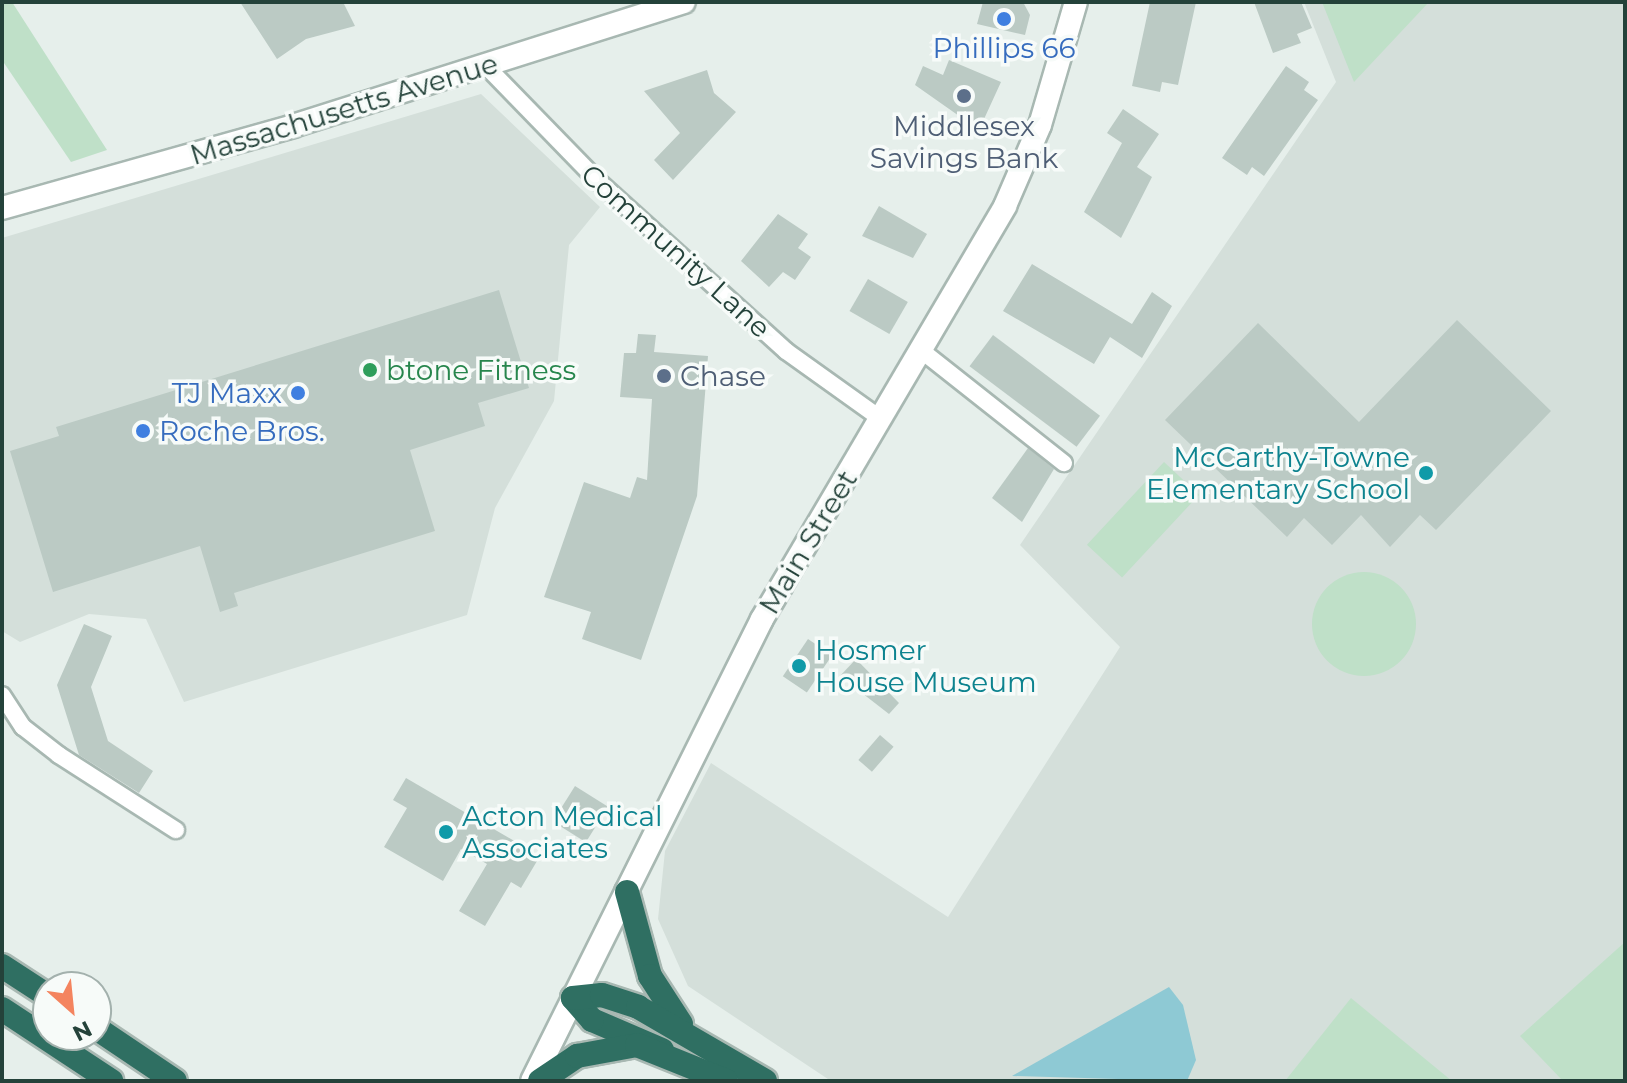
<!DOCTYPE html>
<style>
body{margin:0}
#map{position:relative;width:1627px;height:1083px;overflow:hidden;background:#e6efeb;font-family:Montserrat,sans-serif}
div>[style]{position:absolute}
.built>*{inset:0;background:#d4dfda}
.green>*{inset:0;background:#bfe0c8;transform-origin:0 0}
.round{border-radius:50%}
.water>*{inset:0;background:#8ec9d4}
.building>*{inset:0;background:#bbcac4;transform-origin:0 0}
.roads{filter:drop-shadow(2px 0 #a8b8b2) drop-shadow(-2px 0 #a8b8b2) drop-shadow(0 2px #a8b8b2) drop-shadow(0 -2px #a8b8b2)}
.minor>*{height:16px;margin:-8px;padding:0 8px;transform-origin:8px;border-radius:8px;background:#fff}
.secondary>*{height:22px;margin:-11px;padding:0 11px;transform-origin:11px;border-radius:11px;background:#fff}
.motorway>*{height:24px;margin:-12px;padding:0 12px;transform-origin:12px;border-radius:12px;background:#2f6f62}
.dots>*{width:22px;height:22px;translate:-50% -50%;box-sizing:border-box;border:4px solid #f7fbf9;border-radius:50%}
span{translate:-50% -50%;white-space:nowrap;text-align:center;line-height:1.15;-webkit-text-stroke:7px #f7fbf9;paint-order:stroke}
.shop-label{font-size:28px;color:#366cbe}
.right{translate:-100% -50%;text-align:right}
.left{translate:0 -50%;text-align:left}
.street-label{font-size:28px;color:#24423a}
.service-label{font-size:28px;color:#4e5e75}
.leisure-label{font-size:28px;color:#27864d}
.culture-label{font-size:28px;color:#0d838f}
.frame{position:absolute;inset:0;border:4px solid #24423a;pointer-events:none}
.north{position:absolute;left:32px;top:971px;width:80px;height:80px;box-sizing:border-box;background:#f7fbf9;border:2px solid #a3b1ad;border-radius:50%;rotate:153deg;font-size:22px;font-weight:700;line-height:32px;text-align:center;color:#24423a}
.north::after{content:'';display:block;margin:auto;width:28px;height:36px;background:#f4845f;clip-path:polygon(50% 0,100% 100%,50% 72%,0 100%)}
</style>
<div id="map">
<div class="built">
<div style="clip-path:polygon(1304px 2px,1625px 2px,1625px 1081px,831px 1081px,688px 986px,658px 919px,665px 851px,711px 763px,948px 917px,1120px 647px,1020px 545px,1336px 82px)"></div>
<div style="clip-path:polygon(481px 94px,600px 207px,569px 245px,554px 401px,495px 508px,467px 615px,184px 702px,146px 619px,89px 614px,20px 642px,2px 631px,2px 238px)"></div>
</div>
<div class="green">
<div style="clip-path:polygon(2px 2px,12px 2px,107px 150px,71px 162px,2px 60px)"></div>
<div style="clip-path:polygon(1322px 2px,1429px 2px,1354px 82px)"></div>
<div style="left:1164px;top:462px;width:48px;height:113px;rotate:43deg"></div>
<div class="round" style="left:1312px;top:572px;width:104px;height:104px"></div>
<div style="clip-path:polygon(1625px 942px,1625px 1081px,1563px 1081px,1520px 1036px)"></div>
<div style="clip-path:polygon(1351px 998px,1452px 1081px,1285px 1081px)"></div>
</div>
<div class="water">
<div style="clip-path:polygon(1169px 987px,1183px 1005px,1196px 1060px,1187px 1081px,1012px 1076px)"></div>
</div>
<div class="building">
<div style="clip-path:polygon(240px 2px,343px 2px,355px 26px,306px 39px,277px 59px)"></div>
<div style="clip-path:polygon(983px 2px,1023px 2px,1030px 15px,1025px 35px,977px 24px)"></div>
<div style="clip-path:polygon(1150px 2px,1196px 2px,1178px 85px,1162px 82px,1160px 92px,1132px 86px)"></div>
<div style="clip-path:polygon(1254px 2px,1301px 2px,1312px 28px,1297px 34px,1301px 43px,1273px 53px)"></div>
<div style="clip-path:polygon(949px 60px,1001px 82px,979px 130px,915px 85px,923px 66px,943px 75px)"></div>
<div style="clip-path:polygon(1286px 66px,1309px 82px,1304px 90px,1318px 100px,1264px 176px,1252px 167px,1247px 175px,1222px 158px)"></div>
<div style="clip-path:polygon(707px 70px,714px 93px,736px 112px,673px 180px,654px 160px,680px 133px,644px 91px)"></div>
<div style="clip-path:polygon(1123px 109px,1159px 134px,1137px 167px,1152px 177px,1121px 238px,1084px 212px,1122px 143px,1107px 133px)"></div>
<div style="clip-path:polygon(879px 206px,927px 234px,913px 258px,862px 236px)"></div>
<div style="clip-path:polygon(778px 214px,808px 234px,798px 248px,811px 257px,795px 280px,783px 272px,769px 287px,741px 261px)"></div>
<div style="clip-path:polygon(1032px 264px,1132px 324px,1152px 292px,1172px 306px,1142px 358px,1110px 337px,1094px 364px,1003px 311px)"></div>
<div style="left:868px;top:279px;width:46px;height:37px;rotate:30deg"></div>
<div style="clip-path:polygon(499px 290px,529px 388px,478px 403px,485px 426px,410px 450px,435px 531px,234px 593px,238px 606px,220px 612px,200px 546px,53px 592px,10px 451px,59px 436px,56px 427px)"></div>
<div style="clip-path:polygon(1457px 320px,1551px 411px,1436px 530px,1420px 515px,1390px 547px,1361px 515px,1332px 545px,1304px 518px,1287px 537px,1165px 420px,1258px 323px,1359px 422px)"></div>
<div style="clip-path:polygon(638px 334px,656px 335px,654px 352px,708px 356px,697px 496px,641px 660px,582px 639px,591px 612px,544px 597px,584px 482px,630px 498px,637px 477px,647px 480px,652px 399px,620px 397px,624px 353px,636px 353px)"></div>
<div style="left:993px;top:335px;width:134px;height:39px;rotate:37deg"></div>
<div style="clip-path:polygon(1028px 448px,1054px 469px,1022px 522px,992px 498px)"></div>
<div style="clip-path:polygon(84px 624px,112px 636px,91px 687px,108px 741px,153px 771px,139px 793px,79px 755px,57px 685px)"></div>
<div style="left:808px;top:639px;width:29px;height:45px;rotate:34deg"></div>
<div style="clip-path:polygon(856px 659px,899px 703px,889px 714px,840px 676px)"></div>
<div style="left:880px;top:735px;width:18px;height:33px;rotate:41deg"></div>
<div style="clip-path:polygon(406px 778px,540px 856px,521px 888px,511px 882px,485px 926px,459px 911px,487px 864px,461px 849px,443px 881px,384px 847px,407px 808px,393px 800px)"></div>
<div style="left:575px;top:786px;width:39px;height:42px;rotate:32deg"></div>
</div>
<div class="roads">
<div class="minor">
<div style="left:486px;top:66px;width:161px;rotate:45.8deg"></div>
<div style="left:598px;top:181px;width:253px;rotate:42.1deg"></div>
<div style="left:786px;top:351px;width:117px;rotate:35.6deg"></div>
<div style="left:922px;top:351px;width:181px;rotate:38.3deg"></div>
<div style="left:2px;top:695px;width:38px;rotate:57deg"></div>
<div style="left:23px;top:727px;width:46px;rotate:37.9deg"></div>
<div style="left:59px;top:755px;width:139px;rotate:32.7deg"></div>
</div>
<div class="secondary">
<div style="left:2px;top:208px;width:302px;rotate:-15.7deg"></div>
<div style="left:293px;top:126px;width:410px;rotate:-17.6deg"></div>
<div style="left:532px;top:1081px;width:516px;rotate:-63.53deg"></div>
<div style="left:762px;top:619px;width:479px;rotate:-59.5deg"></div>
<div style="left:1005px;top:206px;width:88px;rotate:-66.6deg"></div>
<div style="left:1040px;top:125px;width:128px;rotate:-73.7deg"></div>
</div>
<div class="motorway">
<div style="left:627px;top:892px;width:87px;rotate:74.7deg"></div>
<div style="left:650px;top:976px;width:57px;rotate:57.1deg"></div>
<div style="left:2px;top:966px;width:55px;rotate:33.1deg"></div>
<div style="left:2px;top:1009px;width:131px;rotate:33.4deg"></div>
<div style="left:96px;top:1028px;width:95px;rotate:33.9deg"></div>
<div style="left:662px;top:1050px;width:76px;rotate:-156.8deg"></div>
<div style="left:592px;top:1020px;width:29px;rotate:-131deg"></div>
<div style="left:573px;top:998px;width:29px;rotate:-6deg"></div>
<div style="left:602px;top:995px;width:38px;rotate:18deg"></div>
<div style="left:638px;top:1007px;width:147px;rotate:30.2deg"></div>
<div style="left:540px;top:1081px;width:45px;rotate:-34deg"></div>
<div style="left:577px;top:1056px;width:61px;rotate:-10.4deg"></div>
<div style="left:637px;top:1045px;width:96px;rotate:22deg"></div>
</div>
</div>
<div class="dots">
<div style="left:1004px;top:19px;background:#3f7fe0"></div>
<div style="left:964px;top:96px;background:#5c6f8a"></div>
<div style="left:370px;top:370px;background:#2e9e5b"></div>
<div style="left:664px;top:376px;background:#5c6f8a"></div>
<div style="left:298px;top:393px;background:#3f7fe0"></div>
<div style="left:143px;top:431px;background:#3f7fe0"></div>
<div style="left:1426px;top:473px;background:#0f9aa8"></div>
<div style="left:799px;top:666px;background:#0f9aa8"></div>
<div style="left:446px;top:832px;background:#0f9aa8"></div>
</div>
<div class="shop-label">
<span style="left:1004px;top:48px">Phillips 66</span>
<span class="right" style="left:282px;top:393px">TJ Maxx</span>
<span class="left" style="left:159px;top:431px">Roche Bros.</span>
</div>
<div class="street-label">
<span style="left:344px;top:109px;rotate:-17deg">Massachusetts Avenue</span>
<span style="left:676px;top:251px;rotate:42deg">Community Lane</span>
<span style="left:808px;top:542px;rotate:-59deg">Main Street</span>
</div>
<div class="service-label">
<span style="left:964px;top:142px">Middlesex<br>Savings Bank</span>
<span class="left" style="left:680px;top:376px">Chase</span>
</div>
<div class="leisure-label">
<span class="left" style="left:386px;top:370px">btone Fitness</span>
</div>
<div class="culture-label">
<span class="right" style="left:1410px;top:473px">McCarthy-Towne<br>Elementary School</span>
<span class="left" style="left:815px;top:666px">Hosmer<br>House Museum</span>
<span class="left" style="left:462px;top:832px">Acton Medical<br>Associates</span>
</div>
<div class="frame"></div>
<div class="north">N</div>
</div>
